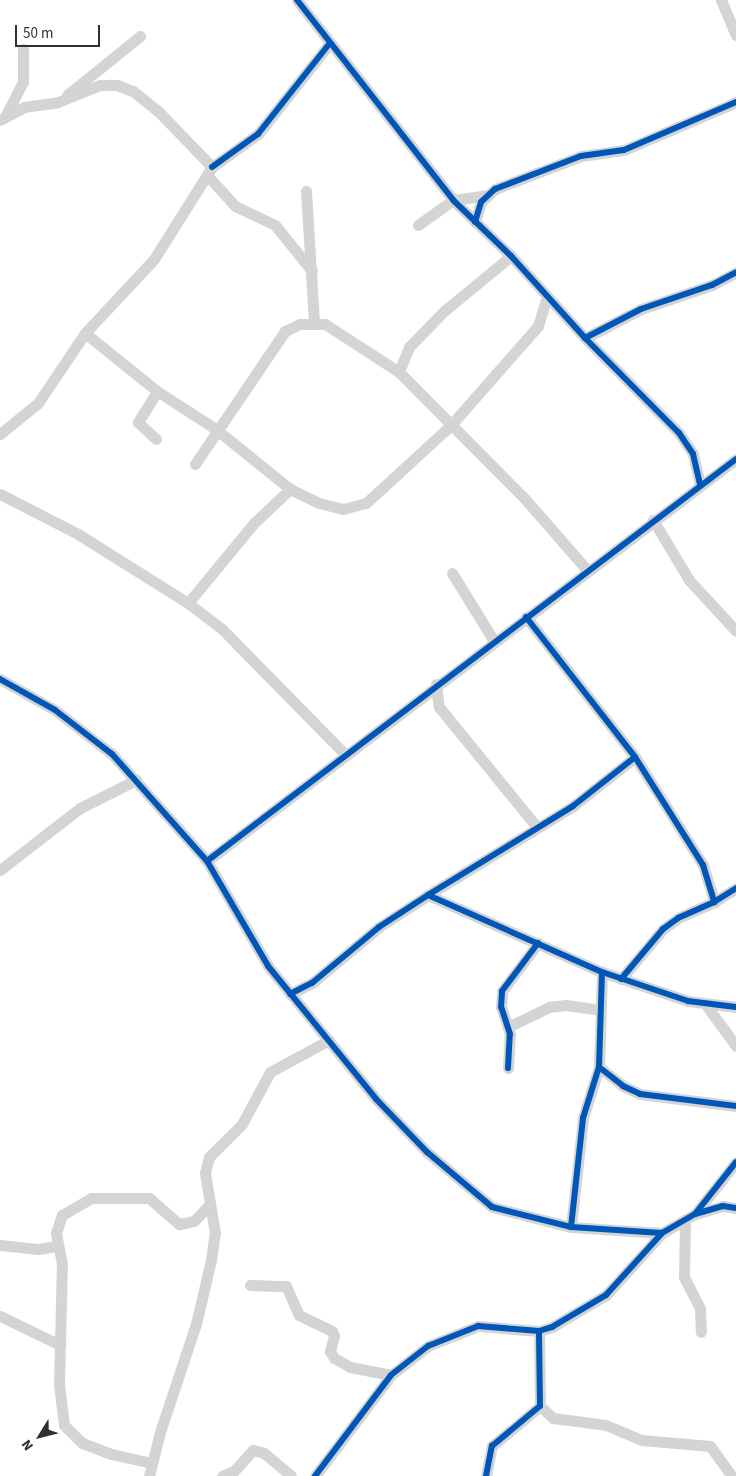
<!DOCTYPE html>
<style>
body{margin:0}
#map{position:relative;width:736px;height:1476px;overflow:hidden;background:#fff;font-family:"Source Sans 3",sans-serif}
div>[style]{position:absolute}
.minor>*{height:11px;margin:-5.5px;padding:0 5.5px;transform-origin:5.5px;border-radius:5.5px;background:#d4d4d4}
.cycleway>*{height:6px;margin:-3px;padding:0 3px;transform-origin:3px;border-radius:3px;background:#0057b8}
span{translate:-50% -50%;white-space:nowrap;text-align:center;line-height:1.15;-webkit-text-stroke:5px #fff;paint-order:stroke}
.north{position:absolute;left:15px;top:1411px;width:50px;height:50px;-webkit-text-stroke:4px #fff;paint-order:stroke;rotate:234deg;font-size:14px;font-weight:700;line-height:20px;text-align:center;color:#303030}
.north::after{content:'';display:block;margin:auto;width:18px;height:22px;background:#303030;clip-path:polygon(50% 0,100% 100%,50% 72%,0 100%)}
.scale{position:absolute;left:15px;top:25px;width:85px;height:22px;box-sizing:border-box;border:2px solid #303030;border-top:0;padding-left:6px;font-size:15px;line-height:18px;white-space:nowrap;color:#303030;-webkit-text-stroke:4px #fff;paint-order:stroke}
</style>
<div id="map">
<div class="minor">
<div style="left:297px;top:0;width:254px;rotate:52deg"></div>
<div style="left:453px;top:200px;width:81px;rotate:44deg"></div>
<div style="left:511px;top:256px;width:110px;rotate:47.9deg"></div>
<div style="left:585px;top:338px;width:134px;rotate:45.3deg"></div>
<div style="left:679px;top:433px;width:25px;rotate:56deg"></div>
<div style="left:693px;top:454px;width:32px;rotate:77deg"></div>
<div style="left:721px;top:0;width:38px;rotate:67deg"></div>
<div style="left:67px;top:95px;width:94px;rotate:-38.9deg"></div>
<div style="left:6px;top:115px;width:37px;rotate:-63deg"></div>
<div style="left:23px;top:82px;width:33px;rotate:-90deg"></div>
<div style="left:0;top:120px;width:27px;rotate:-28deg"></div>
<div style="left:24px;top:107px;width:34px;rotate:-8deg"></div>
<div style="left:58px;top:102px;width:45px;rotate:-22deg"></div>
<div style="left:100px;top:85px;width:17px"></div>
<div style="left:117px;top:85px;width:17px;rotate:21deg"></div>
<div style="left:133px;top:91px;width:32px;rotate:39deg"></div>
<div style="left:158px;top:111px;width:78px;rotate:46deg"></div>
<div style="left:207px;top:175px;width:42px;rotate:47.9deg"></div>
<div style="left:235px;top:206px;width:44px;rotate:25.4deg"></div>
<div style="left:275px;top:225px;width:59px;rotate:51.2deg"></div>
<div style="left:306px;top:191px;width:131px;rotate:86.5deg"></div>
<div style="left:475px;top:222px;width:21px;rotate:-73deg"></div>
<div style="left:481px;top:202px;width:19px;rotate:-43deg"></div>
<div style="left:495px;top:189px;width:92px;rotate:-21deg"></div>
<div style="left:581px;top:156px;width:43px;rotate:-7.9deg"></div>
<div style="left:624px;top:150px;width:122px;rotate:-23.2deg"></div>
<div style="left:418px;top:225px;width:43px;rotate:-35.5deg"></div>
<div style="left:453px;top:200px;width:34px;rotate:-8deg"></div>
<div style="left:511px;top:256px;width:87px;rotate:140.6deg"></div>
<div style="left:444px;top:311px;width:50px;rotate:134.2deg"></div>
<div style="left:409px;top:347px;width:27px;rotate:112deg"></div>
<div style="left:399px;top:372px;width:180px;rotate:45.2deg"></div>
<div style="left:526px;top:500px;width:93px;rotate:48.9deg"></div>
<div style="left:85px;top:333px;width:92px;rotate:38.9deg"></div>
<div style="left:157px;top:391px;width:72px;rotate:33deg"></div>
<div style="left:217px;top:430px;width:94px;rotate:38.9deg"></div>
<div style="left:290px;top:489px;width:32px;rotate:26deg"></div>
<div style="left:319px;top:503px;width:25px;rotate:14deg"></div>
<div style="left:343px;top:509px;width:24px;rotate:-15deg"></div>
<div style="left:366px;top:503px;width:115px;rotate:-42.5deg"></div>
<div style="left:451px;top:425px;width:132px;rotate:-48.7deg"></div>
<div style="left:538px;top:326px;width:31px;rotate:-73deg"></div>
<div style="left:585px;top:338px;width:63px;rotate:-27.4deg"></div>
<div style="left:641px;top:309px;width:75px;rotate:-18.7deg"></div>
<div style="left:712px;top:285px;width:27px;rotate:-28deg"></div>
<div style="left:0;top:434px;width:49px;rotate:-39.2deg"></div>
<div style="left:38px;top:403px;width:84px;rotate:-56.1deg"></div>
<div style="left:85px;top:333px;width:101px;rotate:-47deg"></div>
<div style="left:154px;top:259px;width:109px;rotate:-57.8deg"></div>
<div style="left:212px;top:167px;width:57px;rotate:-35.7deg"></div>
<div style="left:258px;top:134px;width:115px;rotate:-51.7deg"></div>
<div style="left:156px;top:439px;width:25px;rotate:-137deg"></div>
<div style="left:138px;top:422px;width:36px;rotate:-58deg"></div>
<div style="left:195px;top:464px;width:161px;rotate:-55.9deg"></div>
<div style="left:285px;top:331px;width:17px;rotate:-25deg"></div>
<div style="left:300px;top:324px;width:25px"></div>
<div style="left:325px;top:324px;width:88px;rotate:33deg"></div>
<div style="left:0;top:494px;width:88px;rotate:27.1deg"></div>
<div style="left:78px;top:534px;width:130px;rotate:32.1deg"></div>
<div style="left:188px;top:603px;width:43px;rotate:37.4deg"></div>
<div style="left:222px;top:629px;width:177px;rotate:45.5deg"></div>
<div style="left:653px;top:520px;width:70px;rotate:59deg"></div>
<div style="left:689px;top:580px;width:69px;rotate:47.3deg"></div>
<div style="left:452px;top:573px;width:80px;rotate:58.3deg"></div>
<div style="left:188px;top:603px;width:104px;rotate:-50.5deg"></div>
<div style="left:254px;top:523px;width:50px;rotate:-43.4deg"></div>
<div style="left:526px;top:617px;width:177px;rotate:52.1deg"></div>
<div style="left:635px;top:757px;width:128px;rotate:57.8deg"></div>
<div style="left:703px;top:865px;width:39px;rotate:73deg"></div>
<div style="left:0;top:679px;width:63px;rotate:29.4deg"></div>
<div style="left:55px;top:710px;width:72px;rotate:37.7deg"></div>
<div style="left:112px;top:754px;width:143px;rotate:48.4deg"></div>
<div style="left:207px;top:861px;width:121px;rotate:59.8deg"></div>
<div style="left:268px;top:966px;width:171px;rotate:50.9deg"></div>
<div style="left:376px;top:1099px;width:74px;rotate:46.1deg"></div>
<div style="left:427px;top:1152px;width:85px;rotate:40.2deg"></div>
<div style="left:492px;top:1207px;width:81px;rotate:14.2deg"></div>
<div style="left:571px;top:1227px;width:91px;rotate:3.8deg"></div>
<div style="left:662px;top:1233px;width:38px;rotate:-30deg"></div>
<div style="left:695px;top:1214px;width:29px;rotate:-16deg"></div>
<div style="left:723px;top:1206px;width:13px;rotate:9deg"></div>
<div style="left:436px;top:684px;width:23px;rotate:83deg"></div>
<div style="left:439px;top:707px;width:155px;rotate:50.8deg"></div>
<div style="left:207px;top:861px;width:664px;rotate:-37.23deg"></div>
<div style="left:0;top:870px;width:101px;rotate:-37.8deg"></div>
<div style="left:80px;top:808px;width:63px;rotate:-26.6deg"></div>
<div style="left:428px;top:895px;width:170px;rotate:-31.5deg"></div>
<div style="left:573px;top:806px;width:79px;rotate:-38.3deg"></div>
<div style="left:621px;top:979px;width:65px;rotate:-50deg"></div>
<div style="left:663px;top:929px;width:19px;rotate:-36deg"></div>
<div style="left:678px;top:918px;width:39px;rotate:-24deg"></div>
<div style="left:714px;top:902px;width:26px;rotate:-32deg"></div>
<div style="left:290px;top:994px;width:25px;rotate:-27deg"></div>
<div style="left:312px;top:983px;width:87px;rotate:-39.9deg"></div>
<div style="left:379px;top:927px;width:59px;rotate:-33.1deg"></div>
<div style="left:428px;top:895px;width:190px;rotate:23.9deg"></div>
<div style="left:602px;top:972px;width:91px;rotate:18.6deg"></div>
<div style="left:688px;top:1001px;width:48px;rotate:7.1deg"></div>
<div style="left:706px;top:1005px;width:51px;rotate:53.8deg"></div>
<div style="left:508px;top:1027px;width:46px;rotate:-26deg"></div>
<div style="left:549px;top:1007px;width:17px;rotate:-7deg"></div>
<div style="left:566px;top:1005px;width:34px;rotate:8deg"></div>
<div style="left:599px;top:1067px;width:31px;rotate:38deg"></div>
<div style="left:623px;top:1086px;width:19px;rotate:25deg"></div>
<div style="left:640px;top:1094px;width:97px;rotate:7.1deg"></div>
<div style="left:508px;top:1068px;width:34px;rotate:-87deg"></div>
<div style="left:510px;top:1034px;width:28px;rotate:-108deg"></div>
<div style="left:501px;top:1007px;width:16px;rotate:-86deg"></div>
<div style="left:502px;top:991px;width:60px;rotate:-53.1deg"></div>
<div style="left:695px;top:1214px;width:66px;rotate:-51.7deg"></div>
<div style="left:685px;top:1220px;width:57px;rotate:91deg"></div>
<div style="left:684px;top:1277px;width:36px;rotate:63deg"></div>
<div style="left:700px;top:1309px;width:23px;rotate:88deg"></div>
<div style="left:571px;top:1227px;width:110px;rotate:-83.7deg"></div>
<div style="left:583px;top:1118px;width:53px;rotate:-72.6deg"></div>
<div style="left:599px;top:1067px;width:95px;rotate:-88.2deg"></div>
<div style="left:0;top:1245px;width:38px;rotate:6deg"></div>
<div style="left:38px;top:1249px;width:19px;rotate:-9deg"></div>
<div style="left:250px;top:1285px;width:36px;rotate:2deg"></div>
<div style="left:286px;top:1286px;width:32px;rotate:66deg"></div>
<div style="left:299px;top:1315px;width:37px;rotate:26deg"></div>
<div style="left:332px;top:1331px;width:5px;rotate:68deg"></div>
<div style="left:334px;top:1336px;width:16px;rotate:105deg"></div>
<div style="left:330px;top:1351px;width:8px;rotate:60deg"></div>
<div style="left:334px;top:1358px;width:18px;rotate:29deg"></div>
<div style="left:350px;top:1367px;width:42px;rotate:11deg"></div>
<div style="left:0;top:1316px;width:67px;rotate:25.8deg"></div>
<div style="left:540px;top:1406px;width:18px;rotate:43deg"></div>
<div style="left:553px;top:1418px;width:53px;rotate:7.5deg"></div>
<div style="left:606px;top:1425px;width:39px;rotate:23deg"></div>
<div style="left:642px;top:1440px;width:68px;rotate:5deg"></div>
<div style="left:710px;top:1446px;width:37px;rotate:54deg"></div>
<div style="left:152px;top:1463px;width:42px;rotate:-167.6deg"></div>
<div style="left:111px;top:1454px;width:31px;rotate:-159deg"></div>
<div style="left:82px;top:1443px;width:25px;rotate:-135deg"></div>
<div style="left:64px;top:1425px;width:41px;rotate:-97deg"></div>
<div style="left:59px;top:1384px;width:120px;rotate:-88.6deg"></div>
<div style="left:62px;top:1264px;width:32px;rotate:-101deg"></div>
<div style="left:56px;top:1233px;width:19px;rotate:-72deg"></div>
<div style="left:62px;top:1215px;width:34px;rotate:-30deg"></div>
<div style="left:92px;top:1198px;width:57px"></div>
<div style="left:149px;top:1198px;width:40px;rotate:41deg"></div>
<div style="left:179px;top:1224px;width:15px;rotate:-11deg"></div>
<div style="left:194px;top:1221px;width:21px;rotate:-47deg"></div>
<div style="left:149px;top:1476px;width:45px;rotate:-76deg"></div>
<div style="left:160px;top:1432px;width:114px;rotate:-71.6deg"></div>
<div style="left:196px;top:1324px;width:66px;rotate:-76.8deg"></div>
<div style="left:211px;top:1260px;width:27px;rotate:-82deg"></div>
<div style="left:215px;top:1233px;width:61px;rotate:-99.5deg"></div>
<div style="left:205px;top:1173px;width:16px;rotate:-76deg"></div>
<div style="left:209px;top:1157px;width:47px;rotate:-45deg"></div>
<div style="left:242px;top:1124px;width:59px;rotate:-61.7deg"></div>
<div style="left:270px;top:1072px;width:67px;rotate:-28.5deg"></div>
<div style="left:222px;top:1476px;width:13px;rotate:-23deg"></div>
<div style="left:234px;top:1471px;width:28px;rotate:-48deg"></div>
<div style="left:253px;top:1450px;width:11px;rotate:15deg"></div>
<div style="left:264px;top:1453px;width:35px;rotate:40deg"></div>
<div style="left:315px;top:1476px;width:126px;rotate:-53deg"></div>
<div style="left:391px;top:1375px;width:47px;rotate:-38.1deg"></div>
<div style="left:428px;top:1346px;width:54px;rotate:-21.8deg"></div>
<div style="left:478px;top:1326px;width:61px;rotate:4.7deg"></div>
<div style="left:539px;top:1331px;width:14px;rotate:-17deg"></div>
<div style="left:552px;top:1327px;width:63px;rotate:-30.7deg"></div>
<div style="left:606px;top:1295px;width:84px;rotate:-47.9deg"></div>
<div style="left:486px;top:1476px;width:31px;rotate:-79deg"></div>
<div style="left:492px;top:1446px;width:62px;rotate:-39.8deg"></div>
<div style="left:540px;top:1406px;width:75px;rotate:-90.8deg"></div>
</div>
<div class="cycleway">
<div style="left:297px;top:0;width:254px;rotate:52deg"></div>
<div style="left:453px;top:200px;width:81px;rotate:44deg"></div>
<div style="left:511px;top:256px;width:110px;rotate:47.9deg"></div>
<div style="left:585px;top:338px;width:134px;rotate:45.3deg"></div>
<div style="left:679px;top:433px;width:25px;rotate:56deg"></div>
<div style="left:693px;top:454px;width:32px;rotate:77deg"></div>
<div style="left:212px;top:167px;width:57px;rotate:-35.7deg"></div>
<div style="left:258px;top:134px;width:115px;rotate:-51.7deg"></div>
<div style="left:475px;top:222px;width:21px;rotate:-73deg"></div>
<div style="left:481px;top:202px;width:19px;rotate:-43deg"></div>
<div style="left:495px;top:189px;width:92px;rotate:-21deg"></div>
<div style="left:581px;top:156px;width:43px;rotate:-7.9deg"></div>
<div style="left:624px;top:150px;width:122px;rotate:-23.2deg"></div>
<div style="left:585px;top:338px;width:63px;rotate:-27.4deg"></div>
<div style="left:641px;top:309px;width:75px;rotate:-18.7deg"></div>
<div style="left:712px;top:285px;width:27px;rotate:-28deg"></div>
<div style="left:526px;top:617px;width:177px;rotate:52.1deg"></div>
<div style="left:635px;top:757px;width:128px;rotate:57.8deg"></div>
<div style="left:703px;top:865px;width:39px;rotate:73deg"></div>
<div style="left:0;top:679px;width:63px;rotate:29.4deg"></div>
<div style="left:55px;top:710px;width:72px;rotate:37.7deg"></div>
<div style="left:112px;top:754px;width:143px;rotate:48.4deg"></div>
<div style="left:207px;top:861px;width:121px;rotate:59.8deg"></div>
<div style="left:268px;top:966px;width:171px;rotate:50.9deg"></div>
<div style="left:376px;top:1099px;width:74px;rotate:46.1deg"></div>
<div style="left:427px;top:1152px;width:85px;rotate:40.2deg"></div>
<div style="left:492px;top:1207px;width:81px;rotate:14.2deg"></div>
<div style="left:571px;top:1227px;width:91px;rotate:3.8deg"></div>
<div style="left:662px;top:1233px;width:38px;rotate:-30deg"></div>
<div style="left:695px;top:1214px;width:29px;rotate:-16deg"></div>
<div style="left:723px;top:1206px;width:13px;rotate:9deg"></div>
<div style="left:207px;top:861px;width:664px;rotate:-37.23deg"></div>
<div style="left:428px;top:895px;width:170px;rotate:-31.5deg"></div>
<div style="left:573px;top:806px;width:79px;rotate:-38.3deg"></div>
<div style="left:621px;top:979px;width:65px;rotate:-50deg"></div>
<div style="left:663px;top:929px;width:19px;rotate:-36deg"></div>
<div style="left:678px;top:918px;width:39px;rotate:-24deg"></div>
<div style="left:714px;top:902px;width:26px;rotate:-32deg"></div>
<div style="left:290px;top:994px;width:25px;rotate:-27deg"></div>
<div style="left:312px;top:983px;width:87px;rotate:-39.9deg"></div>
<div style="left:379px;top:927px;width:59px;rotate:-33.1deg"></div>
<div style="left:428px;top:895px;width:190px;rotate:23.9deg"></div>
<div style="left:602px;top:972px;width:91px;rotate:18.6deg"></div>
<div style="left:688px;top:1001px;width:48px;rotate:7.1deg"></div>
<div style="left:599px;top:1067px;width:31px;rotate:38deg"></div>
<div style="left:623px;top:1086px;width:19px;rotate:25deg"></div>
<div style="left:640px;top:1094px;width:97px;rotate:7.1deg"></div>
<div style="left:508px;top:1068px;width:34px;rotate:-87deg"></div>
<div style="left:510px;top:1034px;width:28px;rotate:-108deg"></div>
<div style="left:501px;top:1007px;width:16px;rotate:-86deg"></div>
<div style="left:502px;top:991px;width:60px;rotate:-53.1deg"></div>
<div style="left:695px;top:1214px;width:66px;rotate:-51.7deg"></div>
<div style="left:571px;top:1227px;width:110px;rotate:-83.7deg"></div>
<div style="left:583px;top:1118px;width:53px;rotate:-72.6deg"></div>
<div style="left:599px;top:1067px;width:95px;rotate:-88.2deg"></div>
<div style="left:315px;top:1476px;width:126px;rotate:-53deg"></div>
<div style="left:391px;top:1375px;width:47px;rotate:-38.1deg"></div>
<div style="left:428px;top:1346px;width:54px;rotate:-21.8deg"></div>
<div style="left:478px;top:1326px;width:61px;rotate:4.7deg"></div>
<div style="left:539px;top:1331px;width:14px;rotate:-17deg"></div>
<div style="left:552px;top:1327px;width:63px;rotate:-30.7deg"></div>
<div style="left:606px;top:1295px;width:84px;rotate:-47.9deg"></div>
<div style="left:486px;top:1476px;width:31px;rotate:-79deg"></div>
<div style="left:492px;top:1446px;width:62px;rotate:-39.8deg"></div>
<div style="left:540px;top:1406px;width:75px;rotate:-90.8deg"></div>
</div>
<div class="north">N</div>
<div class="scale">50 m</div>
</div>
